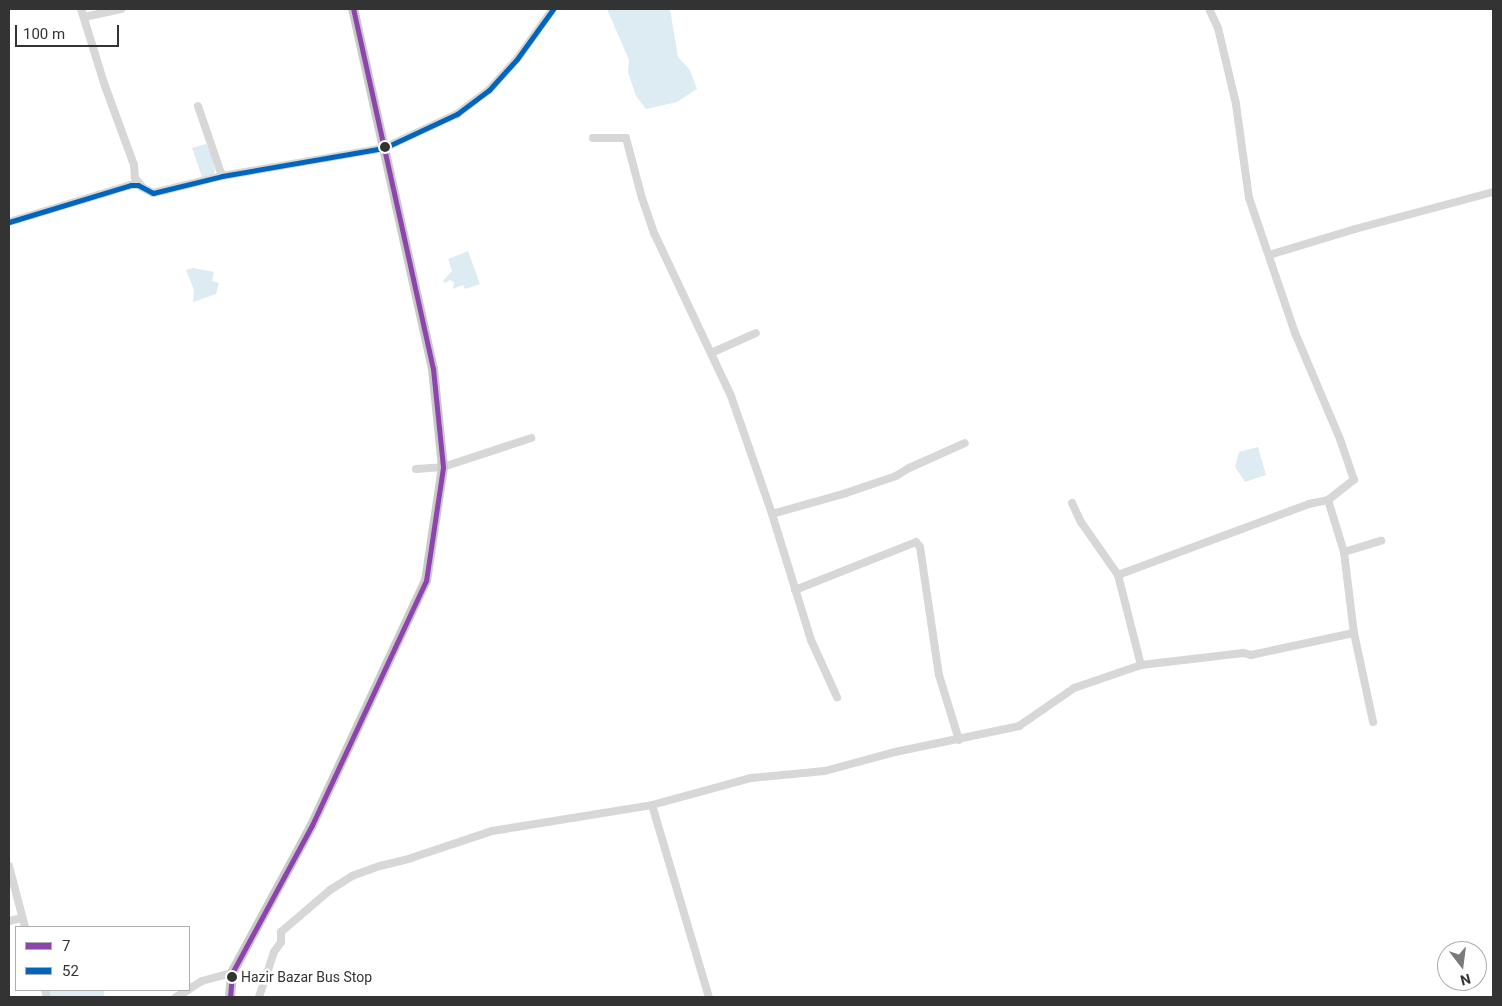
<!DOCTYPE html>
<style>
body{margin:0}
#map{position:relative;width:1502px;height:1006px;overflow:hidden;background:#fff;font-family:Roboto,sans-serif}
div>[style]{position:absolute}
.water>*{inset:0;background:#ddebf3;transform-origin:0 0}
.minor>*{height:8px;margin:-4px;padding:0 4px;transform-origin:4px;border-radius:4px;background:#d7d7d7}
.major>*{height:10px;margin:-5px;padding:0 5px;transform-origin:5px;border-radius:5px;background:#cacaca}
.bus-1>*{height:5px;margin:-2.5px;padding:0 2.5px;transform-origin:2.5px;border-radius:2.5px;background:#8e44ad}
.bus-2>*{height:5px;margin:-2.5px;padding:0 2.5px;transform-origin:2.5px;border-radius:2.5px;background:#0065bd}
.dots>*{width:14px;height:14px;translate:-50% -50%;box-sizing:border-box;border:2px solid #fff;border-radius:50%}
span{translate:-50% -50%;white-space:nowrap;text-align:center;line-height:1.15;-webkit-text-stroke:5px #fff;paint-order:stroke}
.bus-label{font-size:14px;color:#333}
.left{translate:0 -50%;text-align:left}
.frame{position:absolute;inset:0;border:10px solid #333;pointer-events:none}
.legend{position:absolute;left:15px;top:926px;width:175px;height:65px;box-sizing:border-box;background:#fff;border:1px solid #adadad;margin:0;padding:6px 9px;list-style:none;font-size:15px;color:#333}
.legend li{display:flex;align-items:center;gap:10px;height:25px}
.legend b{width:25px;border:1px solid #adadad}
.north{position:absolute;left:1437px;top:941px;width:50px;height:50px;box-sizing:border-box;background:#fff;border:1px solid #adadad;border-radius:50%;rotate:165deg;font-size:14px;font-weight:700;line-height:20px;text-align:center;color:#333}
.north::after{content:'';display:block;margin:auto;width:18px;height:22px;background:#7a7a7a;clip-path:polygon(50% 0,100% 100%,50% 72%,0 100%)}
.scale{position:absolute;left:15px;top:25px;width:104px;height:22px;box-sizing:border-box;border:2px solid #333;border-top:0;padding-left:6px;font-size:15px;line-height:18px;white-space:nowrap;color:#333;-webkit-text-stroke:4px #fff;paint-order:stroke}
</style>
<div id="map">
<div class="water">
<div style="clip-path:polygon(607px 9px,670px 9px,678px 57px,690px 70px,697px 89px,677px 102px,646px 109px,636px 96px,628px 72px,629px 60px)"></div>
<div style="clip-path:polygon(206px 144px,211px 154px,215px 170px,214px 174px,202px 177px,192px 148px)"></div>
<div style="clip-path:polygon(468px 251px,480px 284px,465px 289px,463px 285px,453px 289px,454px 282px,450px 280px,445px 283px,443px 281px,452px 271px,448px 259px)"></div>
<div style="clip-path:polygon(193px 268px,214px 272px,212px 281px,219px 283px,216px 294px,193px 302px,194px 290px,186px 270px)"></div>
<div style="clip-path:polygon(1258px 447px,1266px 475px,1245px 482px,1235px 467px,1239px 452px)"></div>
<div style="left:46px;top:990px;width:58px;height:8px"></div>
</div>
<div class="minor">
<div style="left:81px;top:9px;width:81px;rotate:72.7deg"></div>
<div style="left:105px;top:86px;width:84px;rotate:69.8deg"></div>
<div style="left:134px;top:165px;width:13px;rotate:86deg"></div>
<div style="left:135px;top:178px;width:13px;rotate:51deg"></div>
<div style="left:84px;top:17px;width:38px;rotate:-12deg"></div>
<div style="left:198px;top:106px;width:74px;rotate:71.1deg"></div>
<div style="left:593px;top:138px;width:33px"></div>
<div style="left:626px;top:138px;width:62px;rotate:75.1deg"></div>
<div style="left:642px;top:198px;width:39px;rotate:71deg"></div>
<div style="left:655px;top:235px;width:178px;rotate:64.7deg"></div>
<div style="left:731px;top:396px;width:125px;rotate:70.8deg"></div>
<div style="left:772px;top:514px;width:132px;rotate:72.8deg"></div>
<div style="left:811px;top:640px;width:63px;rotate:65.5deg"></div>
<div style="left:9px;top:222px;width:127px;rotate:-16.9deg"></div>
<div style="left:131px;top:185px;width:7px"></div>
<div style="left:138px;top:185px;width:17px;rotate:28deg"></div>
<div style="left:153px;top:193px;width:71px;rotate:-13.8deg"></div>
<div style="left:222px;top:176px;width:164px;rotate:-9.8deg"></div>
<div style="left:384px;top:148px;width:81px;rotate:-25deg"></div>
<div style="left:457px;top:114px;width:40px;rotate:-37deg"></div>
<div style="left:489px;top:90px;width:42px;rotate:-47.9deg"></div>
<div style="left:517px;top:59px;width:62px;rotate:-54.2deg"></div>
<div style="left:1269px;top:255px;width:90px;rotate:-16.8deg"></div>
<div style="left:1355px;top:229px;width:143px;rotate:-15deg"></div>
<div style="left:711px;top:353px;width:49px;rotate:-24deg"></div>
<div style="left:416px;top:469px;width:27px;rotate:-4deg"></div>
<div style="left:443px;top:467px;width:93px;rotate:-18.2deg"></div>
<div style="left:1328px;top:500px;width:54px;rotate:72.9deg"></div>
<div style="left:1344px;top:552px;width:82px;rotate:83deg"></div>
<div style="left:1354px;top:633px;width:91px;rotate:77.9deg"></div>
<div style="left:1072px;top:503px;width:21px;rotate:65deg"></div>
<div style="left:1081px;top:522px;width:65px;rotate:55.1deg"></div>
<div style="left:1118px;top:575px;width:93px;rotate:75.7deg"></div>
<div style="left:772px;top:514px;width:77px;rotate:-15.8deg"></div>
<div style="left:846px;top:493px;width:53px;rotate:-18.8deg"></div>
<div style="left:896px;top:476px;width:15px;rotate:-32deg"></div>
<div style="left:909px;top:468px;width:61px;rotate:-24.1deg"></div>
<div style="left:1344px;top:552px;width:39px;rotate:-17deg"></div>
<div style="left:1118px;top:575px;width:204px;rotate:-20.4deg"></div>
<div style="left:1309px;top:504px;width:19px;rotate:-12deg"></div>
<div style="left:1328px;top:500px;width:33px;rotate:-38deg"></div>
<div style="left:1354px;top:480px;width:43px;rotate:-108.9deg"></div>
<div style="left:1340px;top:439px;width:115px;rotate:-113deg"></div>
<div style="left:1295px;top:333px;width:143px;rotate:-108.8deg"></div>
<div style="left:1249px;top:198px;width:95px;rotate:-97.9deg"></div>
<div style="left:1236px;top:104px;width:78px;rotate:-103.3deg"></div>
<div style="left:1218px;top:28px;width:21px;rotate:-115deg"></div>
<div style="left:795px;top:590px;width:130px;rotate:-21.6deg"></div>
<div style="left:916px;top:542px;width:6px;rotate:51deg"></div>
<div style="left:920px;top:547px;width:129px;rotate:81.6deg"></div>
<div style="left:939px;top:675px;width:68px;rotate:72.9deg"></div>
<div style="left:652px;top:805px;width:200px;rotate:73.5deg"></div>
<div style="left:9px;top:866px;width:63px;rotate:75.3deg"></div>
<div style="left:9px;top:921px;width:13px;rotate:-13deg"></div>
<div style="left:189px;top:989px;width:15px;rotate:-32deg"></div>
<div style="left:202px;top:981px;width:31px;rotate:-15deg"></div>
<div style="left:45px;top:990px;width:7px;rotate:74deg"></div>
<div style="left:176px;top:997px;width:14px;rotate:-30deg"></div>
<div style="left:259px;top:997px;width:47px;rotate:-71.6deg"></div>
<div style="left:274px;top:952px;width:12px;rotate:-55deg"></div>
<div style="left:281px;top:942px;width:10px;rotate:-90deg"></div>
<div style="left:281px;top:932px;width:65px;rotate:-40.6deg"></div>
<div style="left:330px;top:890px;width:26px;rotate:-32deg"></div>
<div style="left:352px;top:876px;width:30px;rotate:-20deg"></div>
<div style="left:380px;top:866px;width:32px;rotate:-14deg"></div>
<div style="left:411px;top:858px;width:85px;rotate:-18.4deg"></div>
<div style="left:492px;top:831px;width:162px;rotate:-9.2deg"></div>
<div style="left:652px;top:805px;width:103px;rotate:-15.3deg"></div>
<div style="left:751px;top:778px;width:74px;rotate:-5.4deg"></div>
<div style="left:825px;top:771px;width:73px;rotate:-15.2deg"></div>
<div style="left:895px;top:752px;width:127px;rotate:-11.8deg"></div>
<div style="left:1019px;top:726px;width:67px;rotate:-34.6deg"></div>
<div style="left:1074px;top:688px;width:71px;rotate:-18.9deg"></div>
<div style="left:1141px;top:665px;width:103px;rotate:-6.7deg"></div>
<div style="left:1243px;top:653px;width:8px;rotate:14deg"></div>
<div style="left:1251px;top:655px;width:105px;rotate:-12.1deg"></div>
</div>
<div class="major">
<div style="left:230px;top:997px;width:24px;rotate:-85deg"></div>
<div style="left:232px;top:973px;width:168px;rotate:-61.6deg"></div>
<div style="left:312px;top:825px;width:269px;rotate:-65deg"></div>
<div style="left:426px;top:581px;width:115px;rotate:-81.5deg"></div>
<div style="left:443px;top:467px;width:99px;rotate:-95.8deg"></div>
<div style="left:433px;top:369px;width:369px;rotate:-102.5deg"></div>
</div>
<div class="bus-1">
<div style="left:230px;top:997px;width:24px;rotate:-85deg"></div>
<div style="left:232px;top:973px;width:168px;rotate:-61.6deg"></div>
<div style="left:312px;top:825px;width:269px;rotate:-65deg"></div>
<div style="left:426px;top:581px;width:115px;rotate:-81.5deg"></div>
<div style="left:443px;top:467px;width:99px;rotate:-95.8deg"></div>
<div style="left:433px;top:369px;width:369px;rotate:-102.5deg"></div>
</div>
<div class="bus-2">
<div style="left:9px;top:222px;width:127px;rotate:-16.9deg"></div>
<div style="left:131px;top:185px;width:7px"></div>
<div style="left:138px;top:185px;width:17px;rotate:28deg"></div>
<div style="left:153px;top:193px;width:71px;rotate:-13.8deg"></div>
<div style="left:222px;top:176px;width:164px;rotate:-9.8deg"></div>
<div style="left:384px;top:148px;width:81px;rotate:-25deg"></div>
<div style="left:457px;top:114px;width:40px;rotate:-37deg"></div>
<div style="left:489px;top:90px;width:42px;rotate:-47.9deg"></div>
<div style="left:517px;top:59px;width:62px;rotate:-54.2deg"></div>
</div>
<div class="dots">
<div style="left:385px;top:147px;background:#333"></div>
<div style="left:232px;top:977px;background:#333"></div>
</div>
<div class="bus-label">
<span class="left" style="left:241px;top:977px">Hazir Bazar Bus Stop</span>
</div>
<div class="frame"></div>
<ul class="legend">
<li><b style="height:6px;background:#8e44ad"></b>7</li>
<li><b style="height:6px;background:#0065bd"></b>52</li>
</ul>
<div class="north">N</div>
<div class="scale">100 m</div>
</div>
